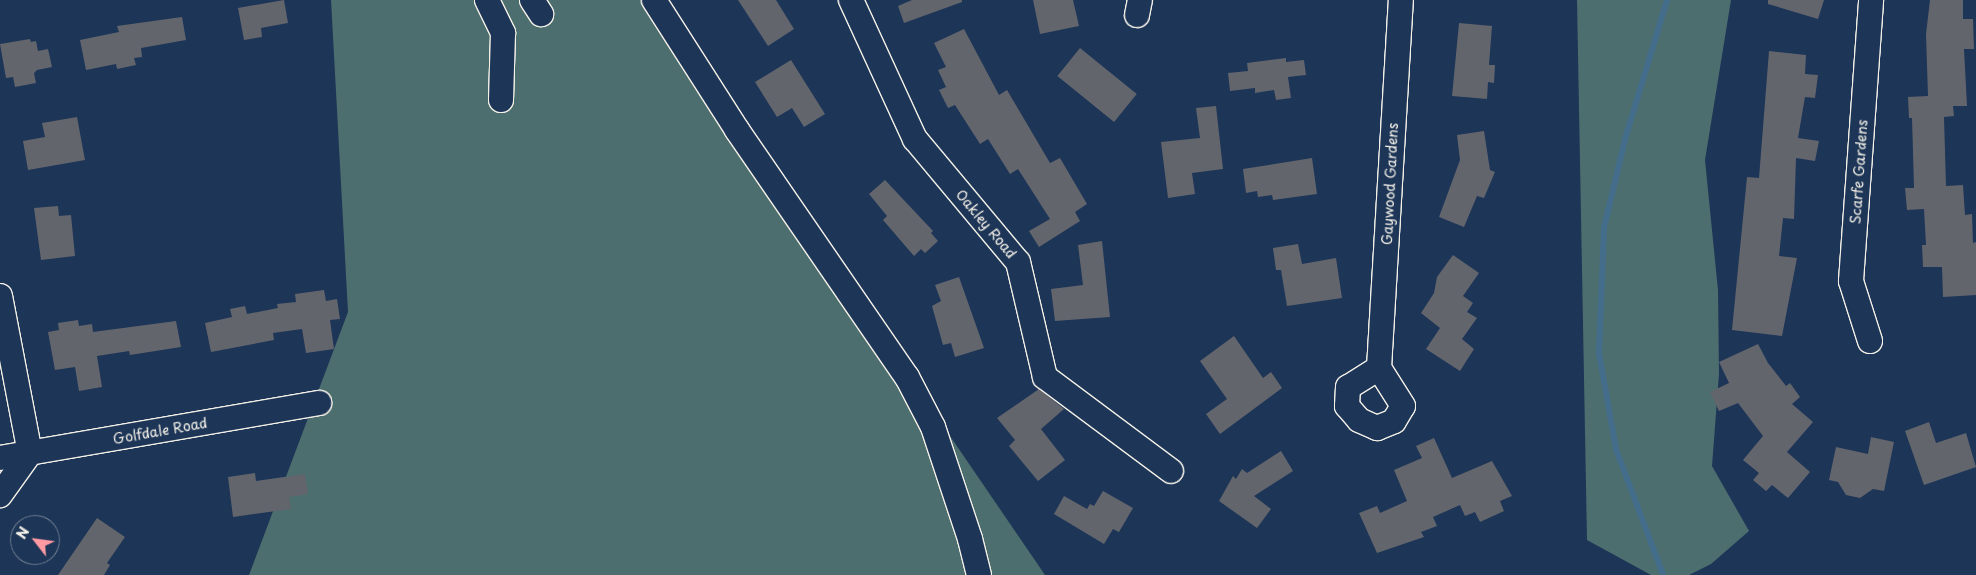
<!DOCTYPE html>
<style>
body{margin:0}
#map{position:relative;width:1976px;height:575px;overflow:hidden;background:#1d3557;font-family:"Playpen Sans",sans-serif}
div>[style]{position:absolute}
.green>*{inset:0;background:#4d6e6e}
.stream>*{height:5.5px;margin:-2.75px;padding:0 2.75px;transform-origin:2.75px;border-radius:2.75px;background:#436d8b}
.building>*{inset:0;background:#63656d;transform-origin:0 0}
.roads{filter:drop-shadow(1px 0 #f4f1e8) drop-shadow(-1px 0 #f4f1e8) drop-shadow(0 1px #f4f1e8) drop-shadow(0 -1px #f4f1e8)}
.minor>*{height:24px;margin:-12px;padding:0 12px;transform-origin:12px;border-radius:12px;background:#1d3557}
span{translate:-50% -50%;white-space:nowrap;text-align:center;line-height:1.15;-webkit-text-stroke:4px #1d3557;paint-order:stroke}
.street-label{font-size:14px;color:#f4f1e8}
.north{position:absolute;left:10px;top:515px;width:50px;height:50px;box-sizing:border-box;background:#1d3557;border:1px solid #738091;border-radius:50%;rotate:300deg;font-size:14px;font-weight:700;line-height:20px;text-align:center;color:#f4f1e8}
.north::after{content:'';display:block;margin:auto;width:18px;height:22px;background:#ff9aa2;clip-path:polygon(50% 0,100% 100%,50% 72%,0 100%)}
</style>
<div id="map">
<div class="green">
<div style="clip-path:polygon(331px 0,652px 0,1045px 575px,249px 575px,348px 312px)"></div>
<div style="clip-path:polygon(1577px 0,1731px 0,1705px 160px,1718px 290px,1719px 374px,1712px 466px,1749px 531px,1711px 564px,1689px 575px,1651px 575px,1587px 540px)"></div>
</div>
<div class="stream">
<div style="left:1663px;top:575px;width:134px;rotate:-110.5deg"></div>
<div style="left:1616px;top:449px;width:97px;rotate:-100.1deg"></div>
<div style="left:1599px;top:354px;width:126px;rotate:-87.7deg"></div>
<div style="left:1604px;top:228px;width:95px;rotate:-76.6deg"></div>
<div style="left:1626px;top:136px;width:142px;rotate:-73.2deg"></div>
</div>
<div class="building">
<div style="clip-path:polygon(284px 0,288px 23px,261px 28px,262px 37px,244px 40px,238px 8px)"></div>
<div style="clip-path:polygon(738px 0,776px 0,794px 29px,768px 46px)"></div>
<div style="clip-path:polygon(912px 0,962px 0,962px 2px,904px 23px,898px 6px)"></div>
<div style="clip-path:polygon(1033px 0,1073px 0,1079px 26px,1040px 34px)"></div>
<div style="clip-path:polygon(1768px 0,1824px 0,1818px 19px,1768px 4px)"></div>
<div style="clip-path:polygon(1930px 0,1963px 0,1963px 19px,1973px 19px,1974px 49px,1964px 49px,1967px 106px,1953px 106px,1954px 116px,1944px 117px,1946px 186px,1963px 185px,1965px 215px,1972px 214px,1973px 243px,1976px 242px,1976px 295px,1943px 297px,1942px 267px,1923px 267px,1922px 245px,1926px 245px,1924px 209px,1907px 210px,1905px 188px,1914px 188px,1912px 118px,1909px 118px,1908px 97px,1928px 96px,1926px 34px)"></div>
<div style="clip-path:polygon(182px 17px,186px 40px,141px 48px,142px 57px,134px 58px,136px 65px,117px 69px,116px 64px,86px 70px,80px 40px,119px 32px,117px 26px)"></div>
<div style="clip-path:polygon(1459px 23px,1492px 26px,1489px 65px,1495px 65px,1494px 83px,1488px 82px,1487px 99px,1452px 96px)"></div>
<div style="clip-path:polygon(964px 29px,999px 95px,1007px 90px,1050px 163px,1060px 158px,1087px 204px,1075px 212px,1080px 221px,1039px 247px,1029px 231px,1050px 219px,1018px 169px,1010px 174px,988px 139px,980px 144px,955px 105px,948px 108px,939px 90px,946px 87px,938px 70px,946px 67px,934px 43px)"></div>
<div style="clip-path:polygon(30px 39px,31px 42px,36px 41px,38px 51px,48px 49px,52px 67px,37px 70px,34px 73px,36px 83px,15px 87px,13px 77px,6px 78px,0 44px)"></div>
<div style="left:1080px;top:48px;width:73px;height:36px;rotate:39deg"></div>
<div style="clip-path:polygon(1769px 51px,1806px 55px,1805px 74px,1818px 75px,1815px 98px,1805px 97px,1798px 138px,1819px 141px,1815px 161px,1796px 158px,1794px 219px,1783px 218px,1779px 256px,1797px 258px,1782px 336px,1732px 330px,1747px 177px,1759px 178px)"></div>
<div style="clip-path:polygon(1286px 58px,1286px 62px,1304px 60px,1306px 75px,1288px 77px,1291px 98px,1276px 100px,1274px 90px,1255px 93px,1255px 88px,1230px 91px,1228px 73px,1248px 71px,1247px 63px)"></div>
<div style="clip-path:polygon(791px 60px,825px 114px,804px 127px,792px 108px,777px 117px,755px 82px)"></div>
<div style="clip-path:polygon(1216px 106px,1223px 169px,1192px 173px,1195px 194px,1168px 198px,1161px 142px,1200px 138px,1196px 108px)"></div>
<div style="clip-path:polygon(77px 117px,85px 160px,28px 170px,23px 141px,45px 137px,42px 123px)"></div>
<div style="clip-path:polygon(1484px 131px,1490px 170px,1495px 172px,1484px 198px,1477px 196px,1464px 227px,1439px 217px,1460px 160px,1457px 135px)"></div>
<div style="clip-path:polygon(1312px 158px,1317px 194px,1273px 200px,1272px 195px,1258px 197px,1257px 191px,1246px 193px,1243px 169px)"></div>
<div style="clip-path:polygon(885px 180px,933px 231px,931px 233px,938px 241px,925px 253px,921px 249px,914px 256px,883px 220px,887px 216px,869px 194px)"></div>
<div style="clip-path:polygon(58px 206px,59px 216px,71px 215px,75px 256px,41px 260px,34px 208px)"></div>
<div style="clip-path:polygon(1102px 241px,1110px 317px,1055px 321px,1051px 289px,1083px 285px,1078px 245px)"></div>
<div style="clip-path:polygon(1298px 244px,1302px 264px,1336px 258px,1342px 298px,1287px 306px,1281px 270px,1276px 270px,1273px 248px)"></div>
<div style="clip-path:polygon(1453px 255px,1479px 273px,1463px 296px,1473px 303px,1467px 312px,1477px 318px,1462px 339px,1474px 349px,1460px 371px,1426px 349px,1440px 328px,1421px 313px,1434px 293px,1437px 277px)"></div>
<div style="clip-path:polygon(959px 277px,984px 348px,955px 357px,951px 343px,943px 345px,932px 306px,941px 301px,935px 285px)"></div>
<div style="clip-path:polygon(324px 290px,326px 301px,337px 299px,340px 319px,330px 320px,334px 349px,306px 353px,302px 329px,273px 333px,274px 340px,211px 352px,205px 323px,232px 317px,230px 309px,245px 306px,247px 314px,278px 308px,277px 304px,296px 302px,295px 294px)"></div>
<div style="clip-path:polygon(78px 320px,79px 326px,92px 324px,93px 332px,176px 321px,181px 347px,130px 355px,129px 351px,97px 356px,102px 387px,79px 391px,75px 367px,55px 370px,48px 332px,59px 330px,58px 323px)"></div>
<div style="clip-path:polygon(1234px 336px,1263px 378px,1271px 372px,1282px 388px,1220px 434px,1206px 414px,1227px 399px,1200px 361px)"></div>
<div style="clip-path:polygon(1758px 344px,1768px 363px,1786px 386px,1790px 383px,1800px 397px,1792px 404px,1813px 422px,1787px 452px,1810px 472px,1788px 498px,1772px 485px,1766px 491px,1753px 480px,1759px 473px,1743px 460px,1763px 436px,1738px 403px,1719px 411px,1710px 392px,1729px 383px,1719px 362px)"></div>
<div style="clip-path:polygon(1039px 389px,1064px 409px,1041px 429px,1065px 460px,1038px 481px,1009px 446px,1015px 440px,997px 418px)"></div>
<div style="clip-path:polygon(1929px 422px,1936px 443px,1966px 433px,1976px 467px,1924px 485px,1905px 431px)"></div>
<div style="clip-path:polygon(1871px 437px,1894px 442px,1884px 491px,1873px 489px,1860px 498px,1846px 495px,1838px 482px,1829px 480px,1836px 447px,1868px 454px)"></div>
<div style="clip-path:polygon(1434px 438px,1452px 478px,1492px 461px,1512px 496px,1500px 501px,1504px 511px,1480px 522px,1475px 512px,1465px 516px,1460px 505px,1433px 517px,1437px 526px,1421px 532px,1424px 537px,1377px 553px,1359px 513px,1377px 506px,1380px 513px,1407px 501px,1394px 470px,1422px 458px,1416px 446px)"></div>
<div style="clip-path:polygon(1281px 451px,1293px 471px,1254px 496px,1271px 509px,1257px 528px,1219px 501px,1233px 476px,1236px 479px,1242px 469px,1247px 473px)"></div>
<div style="clip-path:polygon(255px 473px,256px 481px,305px 474px,308px 494px,289px 497px,291px 509px,233px 517px,228px 477px)"></div>
<div style="clip-path:polygon(1103px 491px,1133px 508px,1119px 532px,1113px 529px,1104px 544px,1054px 514px,1064px 496px,1087px 509px,1090px 504px,1094px 506px)"></div>
<div style="clip-path:polygon(97px 518px,125px 537px,107px 563px,110px 565px,104px 575px,58px 575px)"></div>
</div>
<div class="roads">
<div class="minor">
<div style="left:487px;top:0;width:37px;rotate:64deg"></div>
<div style="left:503px;top:33px;width:67px;rotate:91.7deg"></div>
<div style="left:532px;top:0;width:17px;rotate:57deg"></div>
<div style="left:654px;top:0;width:154px;rotate:57.4deg"></div>
<div style="left:737px;top:130px;width:300px;rotate:55.5deg"></div>
<div style="left:907px;top:377px;width:56px;rotate:62.5deg"></div>
<div style="left:933px;top:427px;width:118px;rotate:71.7deg"></div>
<div style="left:970px;top:539px;width:37px;rotate:76deg"></div>
<div style="left:851px;top:0;width:153px;rotate:65.3deg"></div>
<div style="left:915px;top:139px;width:160px;rotate:50.1deg"></div>
<div style="left:1018px;top:262px;width:118px;rotate:76.8deg"></div>
<div style="left:1045px;top:377px;width:157px;rotate:36.7deg"></div>
<div style="left:1137px;top:15px;width:15px;rotate:-79deg"></div>
<div style="left:0;top:296px;width:160px;rotate:79.2deg"></div>
<div style="left:30px;top:453px;width:52px;rotate:125.5deg"></div>
<div style="left:1870px;top:341px;width:63px;rotate:-107.6deg"></div>
<div style="left:1851px;top:281px;width:282px;rotate:-85.9deg"></div>
<div style="left:1379px;top:368px;width:36px;rotate:148deg"></div>
<div style="left:1348px;top:387px;width:19px;rotate:93deg"></div>
<div style="left:1347px;top:406px;width:18px;rotate:49deg"></div>
<div style="left:1359px;top:420px;width:20px;rotate:24deg"></div>
<div style="left:1377px;top:428px;width:18px;rotate:-22deg"></div>
<div style="left:1394px;top:421px;width:17px;rotate:-59deg"></div>
<div style="left:1403px;top:406px;width:45px;rotate:-122.3deg"></div>
<div style="left:1379px;top:368px;width:369px;rotate:-86.6deg"></div>
<div style="left:0;top:458px;width:324px;rotate:-9.8deg"></div>
</div>
</div>
<div class="street-label">
<span style="left:1859px;top:172px;rotate:-86deg">Scarfe Gardens</span>
<span style="left:1390px;top:184px;rotate:-87deg">Gaywood Gardens</span>
<span style="left:986px;top:224px;rotate:50deg">Oakley Road</span>
<span style="left:160px;top:431px;rotate:-10deg">Golfdale Road</span>
</div>
<div class="north">N</div>
</div>
